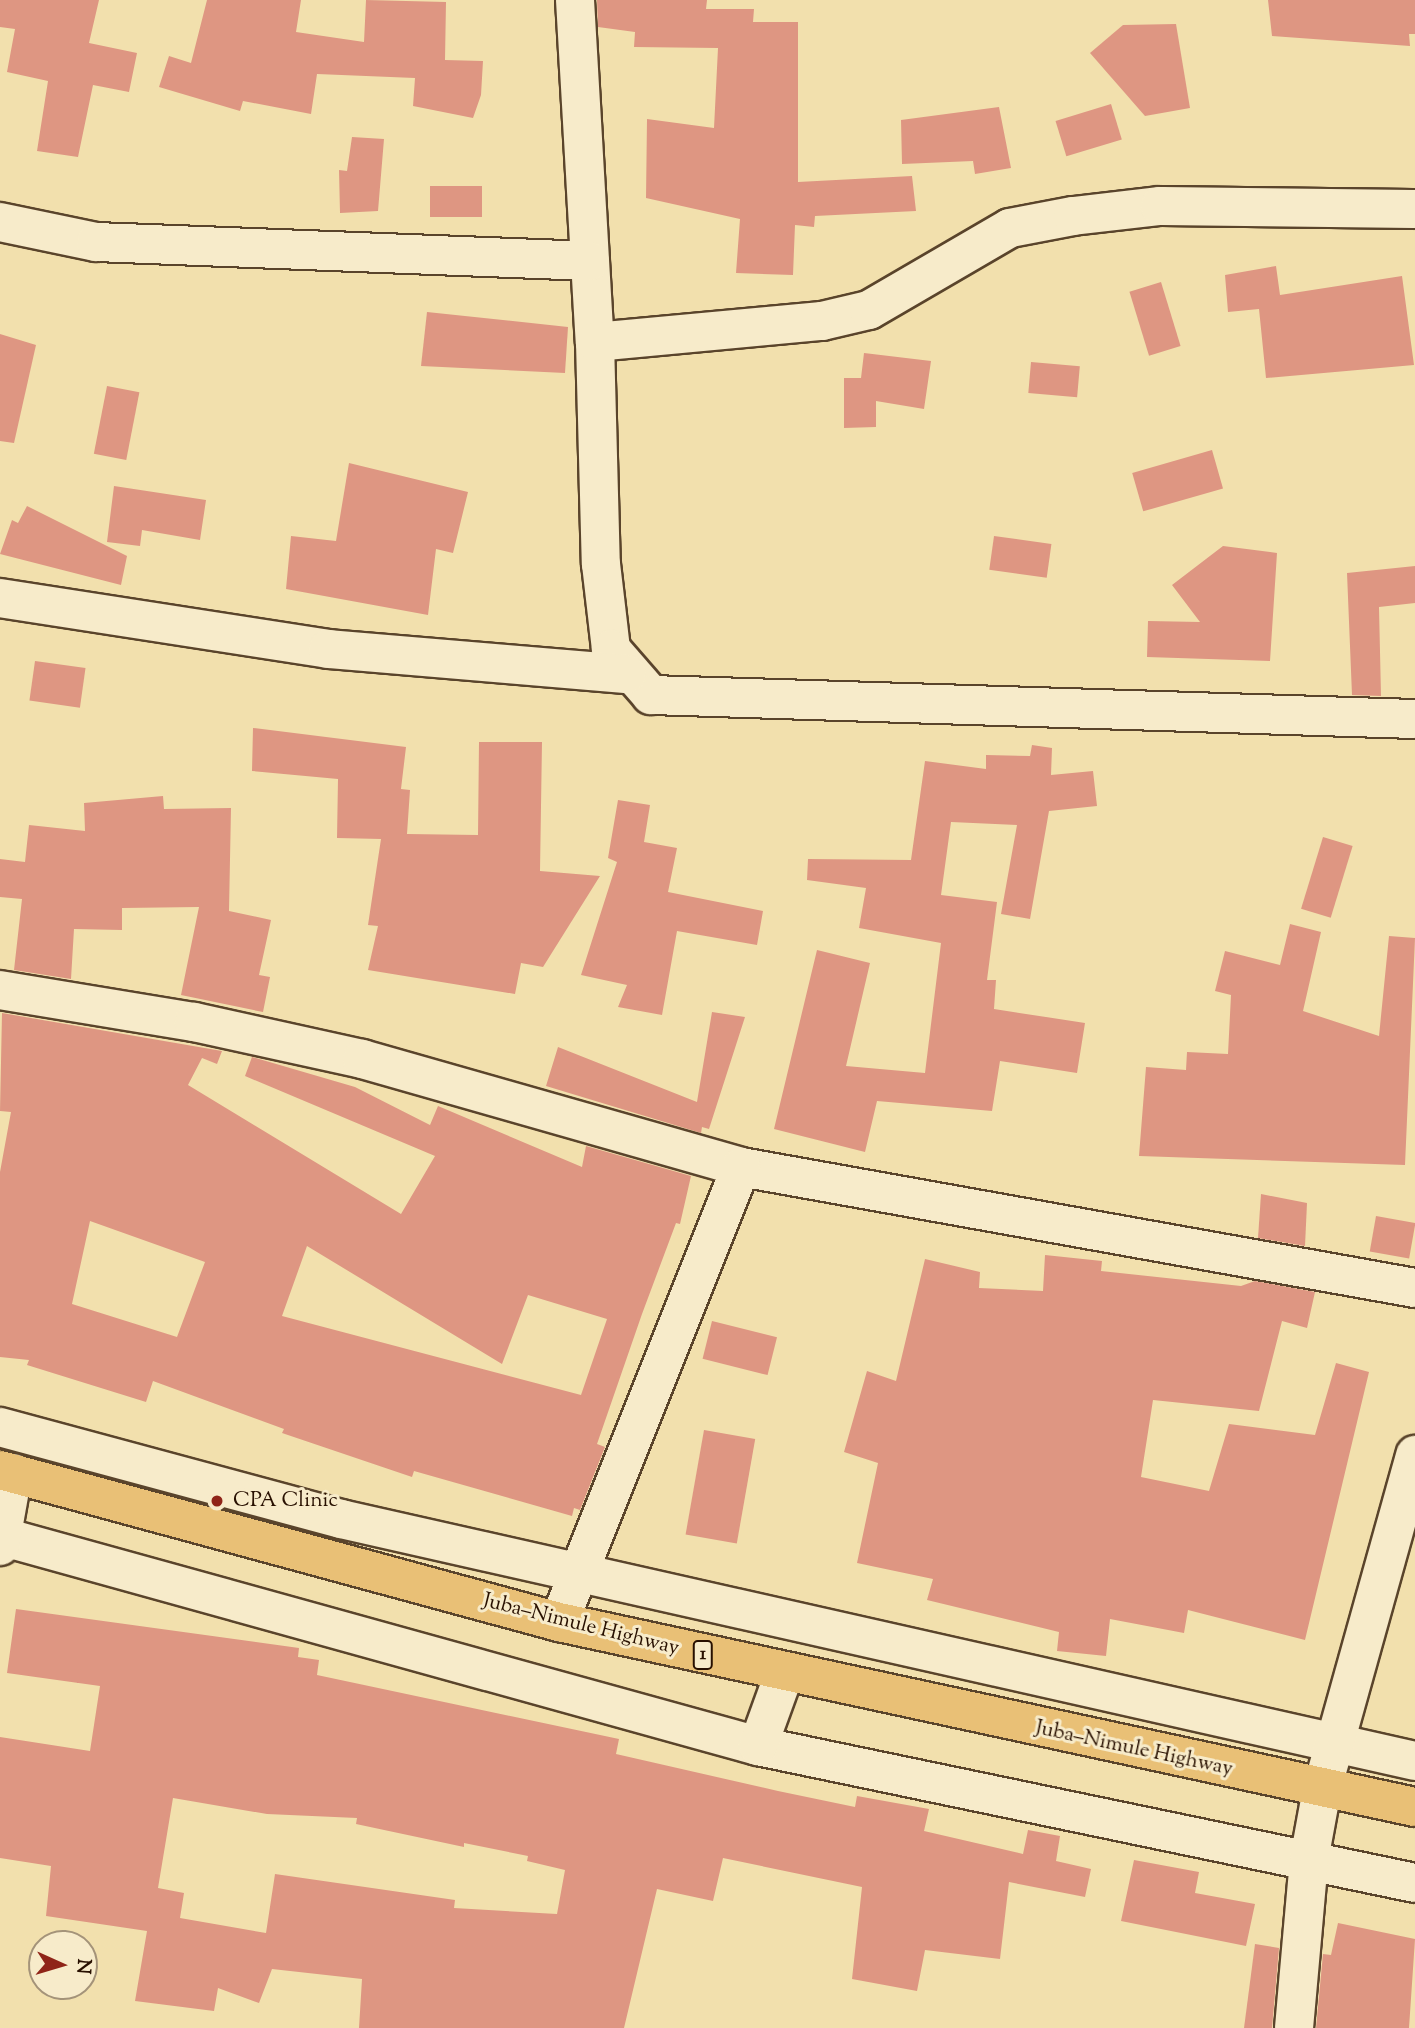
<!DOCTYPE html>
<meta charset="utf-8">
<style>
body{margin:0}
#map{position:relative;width:1415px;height:2028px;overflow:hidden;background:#f2e0ad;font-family:"Sorts Mill Goudy",serif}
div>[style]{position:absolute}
.building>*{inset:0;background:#de9682;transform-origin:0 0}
.roads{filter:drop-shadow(2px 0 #5a442b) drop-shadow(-2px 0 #5a442b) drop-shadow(0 2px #5a442b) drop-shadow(0 -2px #5a442b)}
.minor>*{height:38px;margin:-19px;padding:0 19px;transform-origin:19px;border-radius:19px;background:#f7ebca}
.major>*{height:38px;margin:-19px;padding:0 19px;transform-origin:19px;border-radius:19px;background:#e9c076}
.dots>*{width:19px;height:19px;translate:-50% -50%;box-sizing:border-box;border:4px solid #f7ebca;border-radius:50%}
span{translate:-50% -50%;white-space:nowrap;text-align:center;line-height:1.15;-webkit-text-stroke:6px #f7ebca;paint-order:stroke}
.shield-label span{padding:2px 5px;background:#f7ebca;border:2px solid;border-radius:5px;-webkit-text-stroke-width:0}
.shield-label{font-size:19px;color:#281000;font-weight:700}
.poi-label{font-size:21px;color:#281000}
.left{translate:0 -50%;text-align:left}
.street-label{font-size:21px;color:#281000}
.north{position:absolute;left:28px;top:1930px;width:70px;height:70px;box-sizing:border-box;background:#f7ebca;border:2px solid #a49379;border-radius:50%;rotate:94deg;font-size:19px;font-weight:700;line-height:28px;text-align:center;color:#281000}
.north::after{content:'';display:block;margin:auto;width:24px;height:32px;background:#8f2418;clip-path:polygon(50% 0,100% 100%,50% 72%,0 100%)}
</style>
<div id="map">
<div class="building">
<div style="clip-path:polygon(0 0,99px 0,89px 43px,137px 53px,129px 92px,93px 85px,78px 157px,37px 151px,48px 81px,7px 72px,15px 29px,0 27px)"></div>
<div style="clip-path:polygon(207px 0,301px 0,296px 32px,364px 42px,366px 0,446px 2px,445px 60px,483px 61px,481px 95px,473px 118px,413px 106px,415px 78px,317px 74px,311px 114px,243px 101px,240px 111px,159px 87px,169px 56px,191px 63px)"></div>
<div style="clip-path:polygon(597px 0,707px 0,706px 9px,754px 9px,753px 22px,798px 22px,798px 182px,912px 176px,916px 211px,815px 216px,814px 227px,795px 225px,793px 275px,736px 273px,740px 219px,646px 198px,647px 119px,714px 128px,718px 48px,634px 47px,635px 32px,598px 27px)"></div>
<div style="clip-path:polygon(1268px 0,1415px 0,1415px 34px,1409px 34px,1410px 46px,1272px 36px)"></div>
<div style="clip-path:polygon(1176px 24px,1190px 108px,1145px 116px,1090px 53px,1123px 25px)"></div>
<div style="left:1111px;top:104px;width:37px;height:58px;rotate:73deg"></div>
<div style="clip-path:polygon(999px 107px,1011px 168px,975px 174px,973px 161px,902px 164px,901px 120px)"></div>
<div style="clip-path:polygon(352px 137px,384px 139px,378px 211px,340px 213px,339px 170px,347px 171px)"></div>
<div style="left:482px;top:186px;width:31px;height:52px;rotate:90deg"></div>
<div style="clip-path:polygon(1276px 266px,1280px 295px,1402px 276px,1414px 365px,1266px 378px,1259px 309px,1228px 312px,1225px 275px)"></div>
<div style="left:1161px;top:282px;width:67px;height:33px;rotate:73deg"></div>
<div style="clip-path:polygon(427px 312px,568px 327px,565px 373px,421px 366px)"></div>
<div style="clip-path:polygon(0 334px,36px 345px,14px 443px,0 441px)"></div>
<div style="clip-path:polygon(864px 353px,931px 361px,924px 409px,876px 401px,876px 427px,844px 428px,844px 378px,861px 378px)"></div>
<div style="left:1031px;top:362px;width:49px;height:31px;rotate:5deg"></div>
<div style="left:107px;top:386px;width:33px;height:69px;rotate:11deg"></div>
<div style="left:1212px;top:450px;width:40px;height:83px;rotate:74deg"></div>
<div style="clip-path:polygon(349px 463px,468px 492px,453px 553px,436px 549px,428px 615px,286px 589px,291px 536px,336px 541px)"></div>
<div style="clip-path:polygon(114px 486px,206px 500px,200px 540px,142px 530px,140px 546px,107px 542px)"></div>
<div style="clip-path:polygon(27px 506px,127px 556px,121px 585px,0 554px,12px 520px,18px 523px)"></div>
<div style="left:994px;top:536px;width:58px;height:34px;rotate:8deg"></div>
<div style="clip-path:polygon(1223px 546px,1277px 553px,1270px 661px,1147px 657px,1148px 621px,1200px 622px,1172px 585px)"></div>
<div style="clip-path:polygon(1415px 566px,1415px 603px,1379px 607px,1381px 696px,1352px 695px,1347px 573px)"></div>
<div style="left:35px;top:661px;width:51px;height:40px;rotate:8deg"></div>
<div style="clip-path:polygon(253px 728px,406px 747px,401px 789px,410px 790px,407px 834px,478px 835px,479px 742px,542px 742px,540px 871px,600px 876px,543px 967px,521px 963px,515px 994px,368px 970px,378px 926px,368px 925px,381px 839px,337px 838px,338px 779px,252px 771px)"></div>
<div style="clip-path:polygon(1032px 745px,1052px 748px,1051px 775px,1093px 771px,1097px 806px,1049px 811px,1030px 919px,1001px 914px,1017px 825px,951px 822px,941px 895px,997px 902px,987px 980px,996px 980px,994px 1009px,1085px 1023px,1077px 1073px,1000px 1061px,992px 1111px,877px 1101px,865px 1152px,774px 1129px,817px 950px,870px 963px,846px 1066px,925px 1073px,941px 943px,859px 928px,866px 888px,807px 880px,808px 859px,911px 860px,925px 761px,986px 769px,986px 755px,1030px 756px)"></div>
<div style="clip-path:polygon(163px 796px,164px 809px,231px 808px,229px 911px,271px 920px,259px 975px,270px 977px,263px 1012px,181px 995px,199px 907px,122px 908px,122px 930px,74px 929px,71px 979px,14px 970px,22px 899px,0 897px,0 859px,25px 862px,29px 825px,85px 831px,84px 803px)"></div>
<div style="clip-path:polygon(618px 800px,650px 805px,644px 842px,677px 848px,668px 892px,763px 911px,757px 945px,677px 931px,662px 1015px,618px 1007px,627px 985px,581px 975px,617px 862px,608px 858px)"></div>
<div style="left:1323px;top:837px;width:31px;height:75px;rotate:17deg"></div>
<div style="clip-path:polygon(1290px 924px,1321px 932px,1303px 1011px,1379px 1036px,1389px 936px,1415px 938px,1405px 1165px,1139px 1156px,1146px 1067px,1186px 1070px,1187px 1052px,1228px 1054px,1231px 995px,1215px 991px,1225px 951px,1280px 965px)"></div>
<div style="clip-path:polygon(712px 1012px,745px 1017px,709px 1129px,702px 1127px,701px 1133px,546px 1086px,558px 1047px,697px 1102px)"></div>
<div style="clip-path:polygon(evenodd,2px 1013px,222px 1051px,217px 1064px,202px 1058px,188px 1085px,401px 1214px,435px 1156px,245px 1076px,252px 1057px,355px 1087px,430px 1125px,438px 1106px,582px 1167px,586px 1146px,691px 1176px,680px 1224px,676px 1223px,642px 1314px,597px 1444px,605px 1447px,580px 1510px,574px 1508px,572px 1516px,414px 1471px,412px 1477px,282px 1433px,284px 1429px,153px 1381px,146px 1402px,27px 1365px,29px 1360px,0 1357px,0 1172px,11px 1112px,0 1111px,2px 1013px,90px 1221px,205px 1262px,177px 1337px,72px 1304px,90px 1221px,2px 1013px,307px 1246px,502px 1364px,528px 1295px,607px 1319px,581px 1395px,282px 1316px,307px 1246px)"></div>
<div style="clip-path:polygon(1261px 1194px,1307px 1203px,1305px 1246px,1258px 1238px)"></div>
<div style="left:1376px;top:1216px;width:40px;height:36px;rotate:10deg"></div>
<div style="clip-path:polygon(1045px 1255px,1102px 1261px,1101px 1271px,1241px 1286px,1255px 1281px,1315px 1292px,1307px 1328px,1282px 1321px,1259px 1411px,1153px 1400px,1141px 1477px,1209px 1491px,1229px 1424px,1315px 1435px,1336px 1363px,1369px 1372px,1305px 1640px,1188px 1610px,1184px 1633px,1110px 1619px,1106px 1656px,1057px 1651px,1059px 1632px,927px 1600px,933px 1579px,857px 1563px,878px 1463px,844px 1452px,867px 1371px,896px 1381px,925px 1259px,980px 1272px,979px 1288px,1043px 1291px)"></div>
<div style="left:712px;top:1321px;width:67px;height:39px;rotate:14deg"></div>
<div style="left:704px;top:1430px;width:52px;height:106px;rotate:10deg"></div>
<div style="clip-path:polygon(evenodd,16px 1609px,299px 1648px,298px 1657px,319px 1660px,317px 1675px,619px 1739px,616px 1754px,778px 1791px,855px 1807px,857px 1796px,929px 1809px,924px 1831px,1023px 1854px,1028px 1830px,1060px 1836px,1056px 1861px,1091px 1869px,1085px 1897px,1009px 1882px,1000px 1959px,925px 1950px,917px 1991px,852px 1979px,862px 1887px,723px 1858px,713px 1901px,657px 1889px,624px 2028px,359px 2028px,362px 1979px,272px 1969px,259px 2003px,218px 1988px,214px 2011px,135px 2001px,147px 1931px,46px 1916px,51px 1866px,0 1858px,0 1737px,90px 1751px,100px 1686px,7px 1673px,16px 1609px,173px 1798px,267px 1814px,357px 1818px,356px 1824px,464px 1847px,464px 1843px,528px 1856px,527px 1861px,565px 1870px,557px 1914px,454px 1908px,455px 1900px,275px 1874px,266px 1933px,180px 1918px,184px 1893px,158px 1888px,173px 1798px)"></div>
<div style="clip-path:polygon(1134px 1860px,1199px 1872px,1195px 1893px,1255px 1904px,1246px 1946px,1121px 1921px)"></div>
<div style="clip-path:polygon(1338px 1923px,1415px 1939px,1409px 2028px,1316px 2028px,1323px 1954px,1331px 1955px)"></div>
<div style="clip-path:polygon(1255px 1944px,1279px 1948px,1272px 2028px,1244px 2028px)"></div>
</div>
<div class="roads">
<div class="minor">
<div style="left:575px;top:0;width:343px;rotate:86.7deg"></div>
<div style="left:595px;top:342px;width:222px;rotate:88.5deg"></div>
<div style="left:601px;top:564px;width:86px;rotate:83.3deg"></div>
<div style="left:611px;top:649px;width:61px;rotate:49deg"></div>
<div style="left:651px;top:695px;width:764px;rotate:1.8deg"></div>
<div style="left:0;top:222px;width:98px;rotate:11.8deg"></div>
<div style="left:96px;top:242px;width:494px;rotate:2.2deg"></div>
<div style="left:595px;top:342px;width:228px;rotate:-5.3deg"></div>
<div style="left:822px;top:321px;width:48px;rotate:-13.2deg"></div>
<div style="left:869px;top:310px;width:163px;rotate:-30.2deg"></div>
<div style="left:1010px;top:228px;width:64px;rotate:-10.8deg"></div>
<div style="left:1073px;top:216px;width:88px;rotate:-6.6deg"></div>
<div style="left:1160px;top:206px;width:255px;rotate:0.7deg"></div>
<div style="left:0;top:598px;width:332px;rotate:8.8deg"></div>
<div style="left:328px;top:649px;width:300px;rotate:4.8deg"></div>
<div style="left:0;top:990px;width:197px;rotate:9.4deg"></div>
<div style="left:194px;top:1022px;width:172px;rotate:12.4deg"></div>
<div style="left:362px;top:1059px;width:394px;rotate:15.9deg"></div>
<div style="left:741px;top:1167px;width:685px;rotate:10.18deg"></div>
<div style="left:0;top:1427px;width:353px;rotate:15.1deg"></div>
<div style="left:341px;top:1519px;width:1101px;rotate:12.7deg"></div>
<div style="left:0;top:1536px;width:787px;rotate:15.49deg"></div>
<div style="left:758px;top:1746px;width:671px;rotate:11.78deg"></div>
<div style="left:0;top:1546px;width:74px;rotate:-79.9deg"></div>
<div style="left:559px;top:1622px;width:490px;rotate:-68.2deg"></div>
<div style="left:758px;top:1746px;width:77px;rotate:-70.1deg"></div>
<div style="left:1294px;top:2028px;width:169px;rotate:-84.9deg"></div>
<div style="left:1309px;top:1860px;width:72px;rotate:-79.6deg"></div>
<div style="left:1322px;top:1789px;width:347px;rotate:-74.4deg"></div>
</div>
<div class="major">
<div style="left:0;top:1470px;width:579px;rotate:15.21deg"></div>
<div style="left:559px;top:1622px;width:876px;rotate:12.2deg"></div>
</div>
</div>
<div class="dots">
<div style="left:217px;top:1501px;background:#8f2418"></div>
</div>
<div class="shield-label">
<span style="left:703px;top:1655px">1</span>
</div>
<div class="poi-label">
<span class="left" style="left:233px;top:1501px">CPA Clinic</span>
</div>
<div class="street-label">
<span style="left:581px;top:1625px;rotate:14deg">Juba–Nimule Highway</span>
<span style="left:1134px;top:1749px;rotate:12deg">Juba–Nimule Highway</span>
</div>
<div class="north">N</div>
</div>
